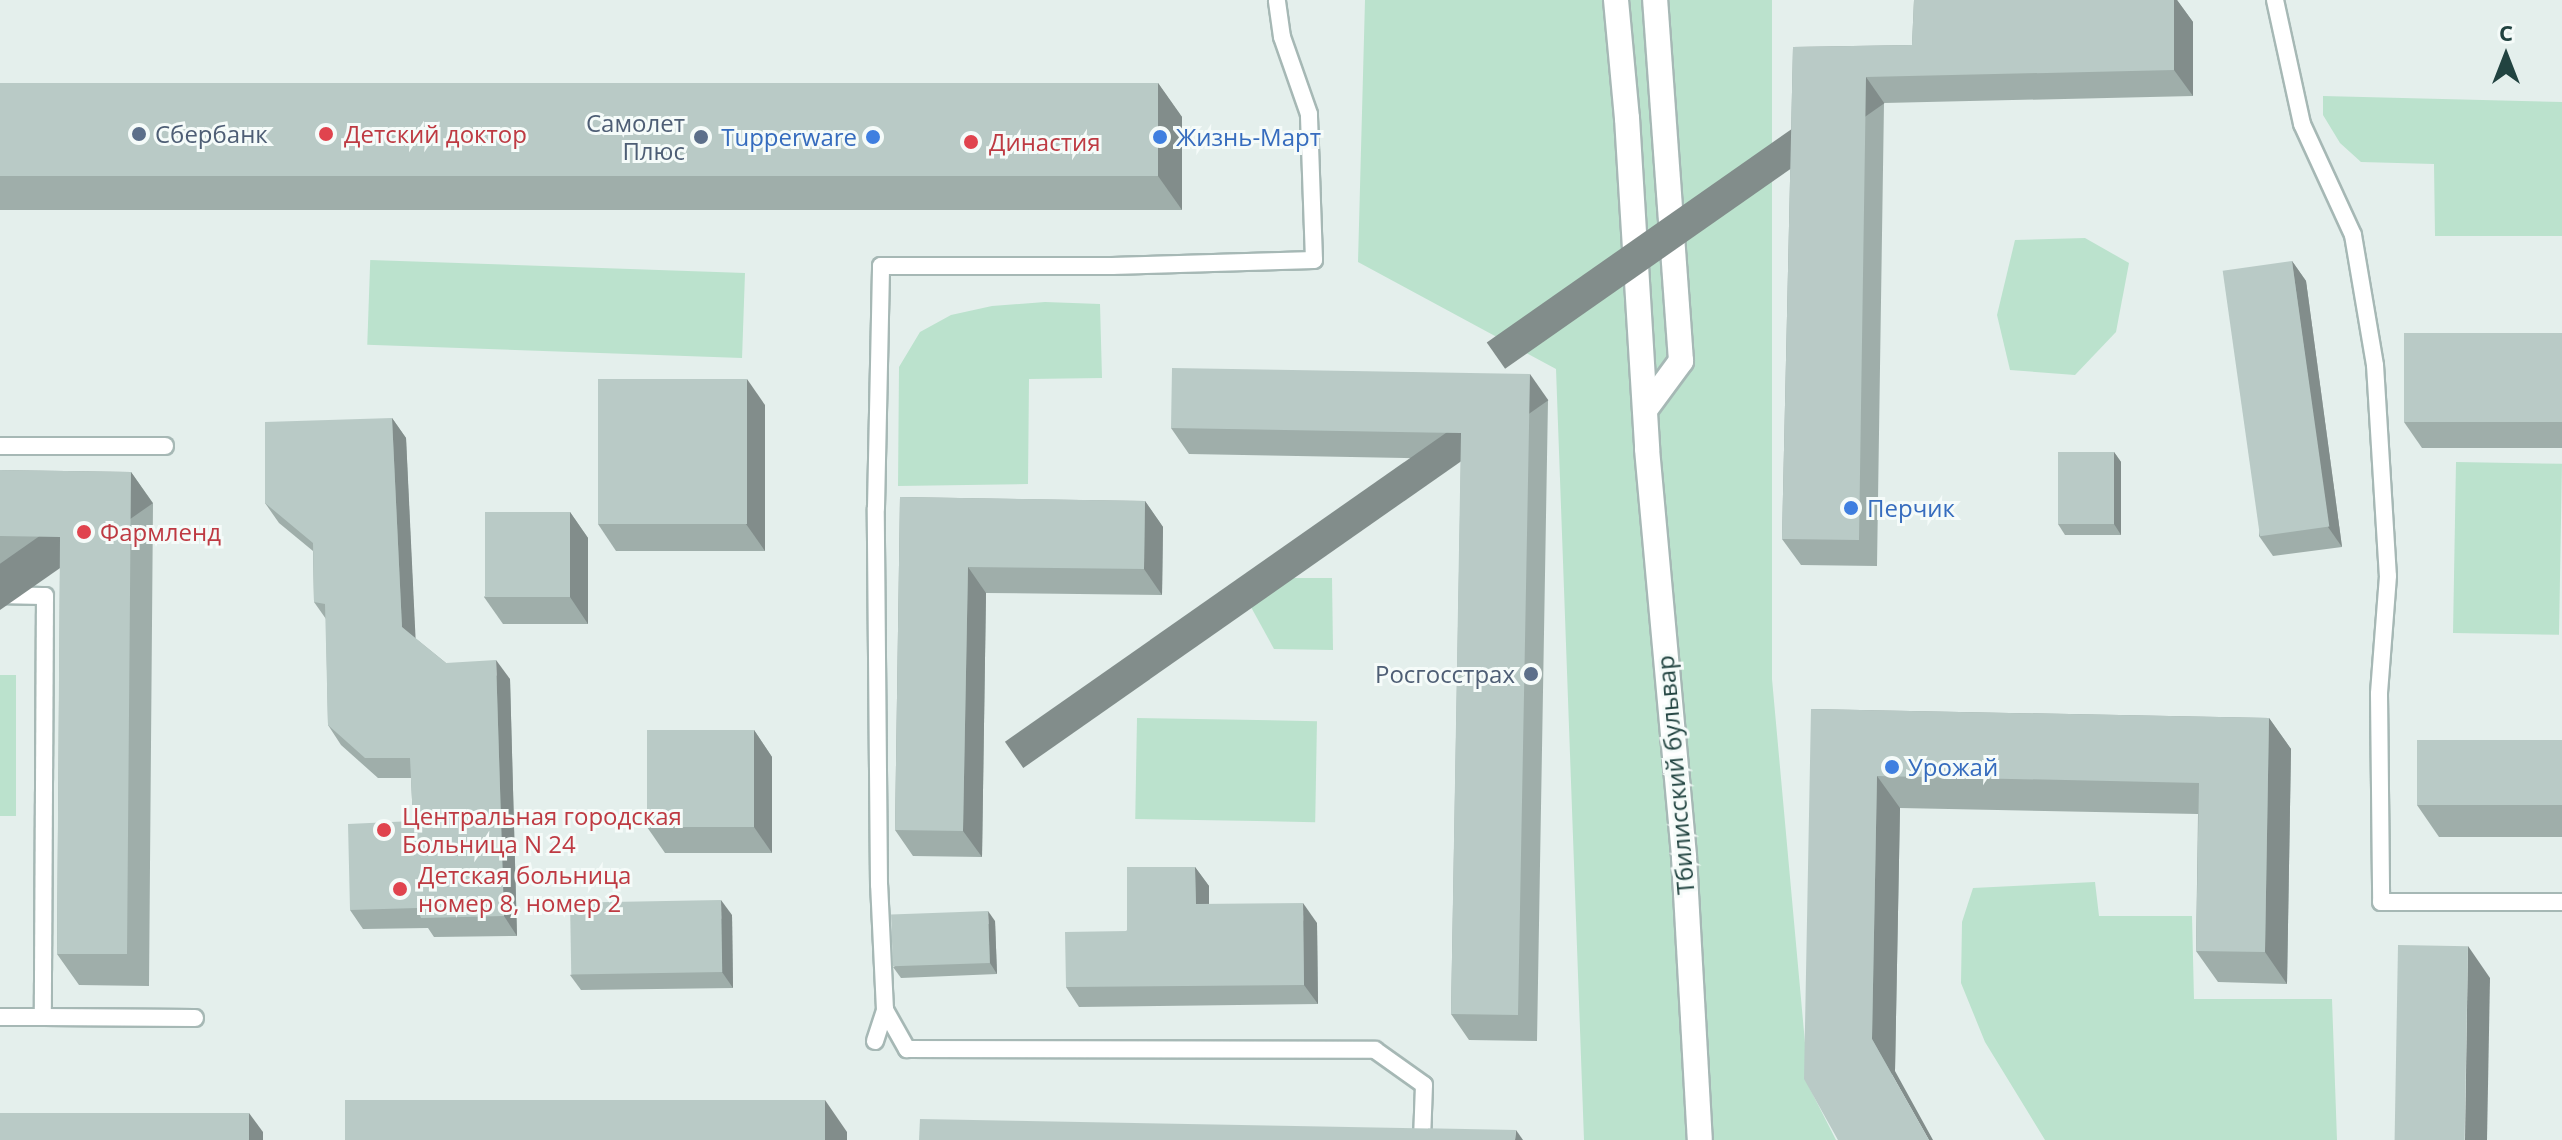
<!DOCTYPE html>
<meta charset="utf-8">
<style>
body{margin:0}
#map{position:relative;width:2562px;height:1140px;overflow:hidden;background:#e4efec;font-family:"Open Sans",sans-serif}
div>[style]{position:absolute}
.green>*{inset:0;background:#bbe2cd;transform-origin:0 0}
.roads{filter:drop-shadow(2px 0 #a6b8b5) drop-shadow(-2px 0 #a6b8b5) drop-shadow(0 2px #a6b8b5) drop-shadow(0 -2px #a6b8b5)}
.service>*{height:16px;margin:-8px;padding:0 8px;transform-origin:8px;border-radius:8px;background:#fff}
.pedestrian>*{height:24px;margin:-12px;padding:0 12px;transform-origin:12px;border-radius:12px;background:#fff}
.wall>*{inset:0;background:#9faeaa}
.shaded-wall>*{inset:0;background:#828d8b;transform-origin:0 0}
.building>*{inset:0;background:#b9cac6;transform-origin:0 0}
.dots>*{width:22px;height:22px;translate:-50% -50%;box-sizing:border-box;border:4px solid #f5fbf9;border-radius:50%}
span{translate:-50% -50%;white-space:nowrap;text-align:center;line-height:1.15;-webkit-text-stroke:6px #f5fbf9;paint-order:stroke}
.service-label{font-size:24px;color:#4e5e75}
.right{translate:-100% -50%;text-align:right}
.left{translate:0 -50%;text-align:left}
.health-label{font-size:24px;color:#be3a42}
.shop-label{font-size:24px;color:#366cbe}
.street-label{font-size:24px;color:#214340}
.north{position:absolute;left:2466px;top:16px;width:80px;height:80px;-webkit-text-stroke:6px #f5fbf9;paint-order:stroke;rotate:0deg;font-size:22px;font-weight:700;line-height:32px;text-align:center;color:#214340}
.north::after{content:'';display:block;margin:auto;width:28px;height:36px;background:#214340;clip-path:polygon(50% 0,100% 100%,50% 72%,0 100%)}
</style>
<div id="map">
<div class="green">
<div style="clip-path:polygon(1365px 0,1772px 0,1772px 679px,1809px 1087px,1836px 1140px,1584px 1140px,1556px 369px,1358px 262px)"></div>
<div style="clip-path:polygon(2323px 96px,2562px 102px,2562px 236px,2435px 236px,2434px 164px,2361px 162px,2340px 143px,2323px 115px)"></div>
<div style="clip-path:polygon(2085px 238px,2129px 263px,2116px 332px,2075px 375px,2010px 370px,1997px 315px,2015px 240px)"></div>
<div style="left:745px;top:273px;width:85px;height:375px;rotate:92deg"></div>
<div style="clip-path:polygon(1045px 302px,1100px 304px,1102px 378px,1029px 379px,1028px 484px,898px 486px,899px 367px,920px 332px,951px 315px,992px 306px)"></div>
<div style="left:2456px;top:462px;width:106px;height:171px;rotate:1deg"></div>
<div style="clip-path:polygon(1270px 578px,1332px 578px,1333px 650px,1274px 649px,1246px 598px)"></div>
<div style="left:0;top:675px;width:16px;height:141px"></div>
<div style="left:1137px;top:718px;width:180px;height:101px;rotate:1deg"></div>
<div style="clip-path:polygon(2095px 882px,2099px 916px,2192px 916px,2194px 999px,2332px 999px,2337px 1140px,2045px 1140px,1985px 1042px,1961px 983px,1962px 922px,1973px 888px)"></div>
</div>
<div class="roads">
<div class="service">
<div style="left:2275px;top:0;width:127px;rotate:77.7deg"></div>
<div style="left:2302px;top:124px;width:122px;rotate:65.3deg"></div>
<div style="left:2353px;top:235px;width:132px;rotate:80.4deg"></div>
<div style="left:2375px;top:365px;width:211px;rotate:86.5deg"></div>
<div style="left:2388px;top:576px;width:118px;rotate:94.4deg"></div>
<div style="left:2379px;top:694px;width:208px;rotate:89.4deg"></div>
<div style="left:2381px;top:902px;width:181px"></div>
<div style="left:0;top:446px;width:165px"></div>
<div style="left:0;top:595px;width:45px;rotate:1.3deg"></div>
<div style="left:45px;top:596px;width:421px;rotate:90.3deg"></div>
<div style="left:43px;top:1017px;width:43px;rotate:180deg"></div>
<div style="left:885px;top:1010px;width:45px;rotate:60.6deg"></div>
<div style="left:907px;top:1049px;width:468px;rotate:0.1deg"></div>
<div style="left:1375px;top:1050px;width:60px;rotate:35.5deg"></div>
<div style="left:1424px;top:1085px;width:55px;rotate:92.1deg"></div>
<div style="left:43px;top:1017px;width:152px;rotate:0.4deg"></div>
<div style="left:875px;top:1041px;width:33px;rotate:-72deg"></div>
<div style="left:885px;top:1010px;width:125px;rotate:-92.7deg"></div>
<div style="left:879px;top:885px;width:377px;rotate:-90.5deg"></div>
<div style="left:876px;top:508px;width:242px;rotate:-88.8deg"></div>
<div style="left:881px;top:266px;width:231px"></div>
<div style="left:1112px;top:266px;width:202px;rotate:-1.7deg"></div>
<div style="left:1314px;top:260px;width:146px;rotate:-92deg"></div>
<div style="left:1309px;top:114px;width:82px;rotate:-109.3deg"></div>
<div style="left:1282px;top:37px;width:37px;rotate:-98deg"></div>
</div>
<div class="pedestrian">
<div style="left:1616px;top:0;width:119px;rotate:84.7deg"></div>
<div style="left:1627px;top:118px;width:332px;rotate:86.5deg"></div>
<div style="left:1647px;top:449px;width:410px;rotate:84.8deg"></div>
<div style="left:1684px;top:857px;width:283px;rotate:86.8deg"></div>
<div style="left:1645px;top:410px;width:61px;rotate:-53.7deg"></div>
<div style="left:1681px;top:361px;width:362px;rotate:-94.1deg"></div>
</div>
</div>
<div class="wall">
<div style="clip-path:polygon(1914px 0,2177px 0,2193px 22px,2193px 96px,1884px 103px,1877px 566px,1801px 565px,1782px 539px,1793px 47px,1912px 45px)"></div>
<div style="clip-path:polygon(0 83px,1158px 83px,1182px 117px,1182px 210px,0 210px)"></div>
<div style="clip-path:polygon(2292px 261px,2306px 281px,2342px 547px,2273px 556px,2259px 536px)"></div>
<div style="clip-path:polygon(2562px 334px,2562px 448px,2422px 448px,2404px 422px)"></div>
<div style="clip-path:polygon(1548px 400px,1537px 1041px,1469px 1040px,1451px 1014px,1461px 459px,1189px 454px,1171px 428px)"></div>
<div style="clip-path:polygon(765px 405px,765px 551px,616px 551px,598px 524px)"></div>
<div style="clip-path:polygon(392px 418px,406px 438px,415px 638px,446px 663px,510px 679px,517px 936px,434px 937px,428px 928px,363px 929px,350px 910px,413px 821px,411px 778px,378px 778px,341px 745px,328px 725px,326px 619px,314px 602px,313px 551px,279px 523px,265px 503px)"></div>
<div style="clip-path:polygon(2114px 452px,2121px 462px,2121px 535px,2065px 535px,2058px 524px)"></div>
<div style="clip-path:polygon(0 470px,131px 472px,153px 503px,149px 986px,79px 985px,57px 954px,60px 568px,0 568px)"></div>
<div style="clip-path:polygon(900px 497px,1145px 501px,1163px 527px,1162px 595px,986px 593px,982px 857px,913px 856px,895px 830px)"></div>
<div style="clip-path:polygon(570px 512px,588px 538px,588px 624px,503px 624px,484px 597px)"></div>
<div style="clip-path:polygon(1811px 709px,2269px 718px,2291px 749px,2287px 984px,2218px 982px,2196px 951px,2198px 814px,1900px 808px,1895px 1071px,1838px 1140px)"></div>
<div style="clip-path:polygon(754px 730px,772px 757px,772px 853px,665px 853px,647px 827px)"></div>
<div style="clip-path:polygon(2562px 740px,2562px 837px,2439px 837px,2417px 805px)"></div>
<div style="clip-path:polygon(1195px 867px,1209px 886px,1209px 904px,1317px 923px,1318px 1004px,1079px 1007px,1066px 987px)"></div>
<div style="clip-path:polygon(732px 915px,733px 988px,581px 990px,570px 975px)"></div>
<div style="clip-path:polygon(995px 921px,997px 974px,901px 978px,893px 967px)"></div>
</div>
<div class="shaded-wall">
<div style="clip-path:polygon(2174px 0,2177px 0,2193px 22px,2193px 96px,2174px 70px)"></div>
<div style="left:1866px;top:77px;width:32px;height:463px;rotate:55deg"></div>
<div style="clip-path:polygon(1158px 83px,1182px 117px,1182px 210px,1158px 176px)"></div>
<div style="clip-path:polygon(2292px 261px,2306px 281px,2342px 547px,2328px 527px)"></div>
<div style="left:1530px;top:374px;width:32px;height:641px;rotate:55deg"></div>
<div style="clip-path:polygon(747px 379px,765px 405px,765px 551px,746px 524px)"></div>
<div style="clip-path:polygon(392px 418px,406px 438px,416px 647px,402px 627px)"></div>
<div style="clip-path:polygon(2114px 452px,2121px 462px,2121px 535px,2114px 524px)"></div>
<div style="left:131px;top:472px;width:38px;height:482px;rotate:55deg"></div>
<div style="clip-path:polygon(1145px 501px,1163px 527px,1162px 595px,1144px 569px)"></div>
<div style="clip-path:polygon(570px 512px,588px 538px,588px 624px,570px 597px)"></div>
<div style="clip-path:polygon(968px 567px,986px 593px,982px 857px,963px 831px)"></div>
<div style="clip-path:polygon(496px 660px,510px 679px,517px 936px,504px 916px)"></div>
<div style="clip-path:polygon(2269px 718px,2291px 749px,2287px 984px,2265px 952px)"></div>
<div style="clip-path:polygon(754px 730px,772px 757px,772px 853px,754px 827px)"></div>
<div style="clip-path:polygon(1877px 776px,1900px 808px,1895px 1071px,1933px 1140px,1929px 1140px,1872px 1039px)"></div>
<div style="clip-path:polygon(1195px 867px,1209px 886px,1209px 924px,1196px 904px)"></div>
<div style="clip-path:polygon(721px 900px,732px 915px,733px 988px,722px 972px)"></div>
<div style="clip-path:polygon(1303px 903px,1317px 923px,1318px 1004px,1304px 985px)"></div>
<div style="clip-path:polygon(988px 911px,995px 921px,997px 974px,990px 963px)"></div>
<div style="clip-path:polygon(2468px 946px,2490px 978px,2487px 1140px,2465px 1140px)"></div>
<div style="clip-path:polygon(825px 1100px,847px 1132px,847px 1140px,825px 1140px)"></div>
<div style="clip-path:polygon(249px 1113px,263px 1132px,263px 1140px,249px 1140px)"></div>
<div style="clip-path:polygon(1516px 1130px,1523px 1140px,1515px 1140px)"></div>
</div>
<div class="building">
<div style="clip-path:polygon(1914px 0,2174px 0,2174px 70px,1866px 77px,1859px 540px,1782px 539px,1793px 47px,1912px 45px)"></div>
<div style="left:0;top:83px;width:1158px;height:93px"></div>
<div style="left:2292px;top:261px;width:268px;height:70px;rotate:82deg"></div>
<div style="left:2404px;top:333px;width:158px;height:89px"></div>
<div style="clip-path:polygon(1172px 368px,1530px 374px,1518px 1015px,1451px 1014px,1461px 433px,1171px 428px)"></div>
<div style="left:598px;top:379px;width:149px;height:145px"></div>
<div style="clip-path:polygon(392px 418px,402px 627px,446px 663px,496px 660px,504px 916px,421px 918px,417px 908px,350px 910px,348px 824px,413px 821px,410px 758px,365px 758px,328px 725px,325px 604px,314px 602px,313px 543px,265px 503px,265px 422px)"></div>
<div style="left:2058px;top:452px;width:56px;height:72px"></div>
<div style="clip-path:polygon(0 470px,131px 472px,127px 954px,57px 954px,60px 537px,0 536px)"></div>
<div style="clip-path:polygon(900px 497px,1145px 501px,1144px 569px,968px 567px,963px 831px,895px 830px)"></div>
<div style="left:485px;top:512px;width:85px;height:85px"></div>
<div style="clip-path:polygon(1811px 709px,2269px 718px,2265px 952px,2196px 951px,2199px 783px,1877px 776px,1872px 1039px,1929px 1140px,1838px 1140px,1804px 1079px)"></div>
<div style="left:647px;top:730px;width:107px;height:97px"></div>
<div style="left:2417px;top:740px;width:145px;height:65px"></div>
<div style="clip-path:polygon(1127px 867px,1195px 867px,1196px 904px,1303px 903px,1304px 985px,1066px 987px,1065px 932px,1127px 931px)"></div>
<div style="left:721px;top:900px;width:72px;height:151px;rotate:89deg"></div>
<div style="left:988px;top:911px;width:52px;height:97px;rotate:88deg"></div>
<div style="left:2398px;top:945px;width:70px;height:195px;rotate:1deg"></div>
<div style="left:345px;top:1100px;width:480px;height:40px"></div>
<div style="left:0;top:1113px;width:249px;height:27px"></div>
<div style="clip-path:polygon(920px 1119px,1516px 1130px,1515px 1140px,919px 1140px)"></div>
</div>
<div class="dots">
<div style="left:139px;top:134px;background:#5c6f8a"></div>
<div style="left:326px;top:134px;background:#e0444e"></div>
<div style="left:701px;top:137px;background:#5c6f8a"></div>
<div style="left:873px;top:137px;background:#3f7fe0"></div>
<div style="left:1160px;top:137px;background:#3f7fe0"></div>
<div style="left:971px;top:142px;background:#e0444e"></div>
<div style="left:1851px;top:508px;background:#3f7fe0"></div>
<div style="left:84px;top:532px;background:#e0444e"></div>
<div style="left:1531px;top:674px;background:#5c6f8a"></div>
<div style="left:1892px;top:767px;background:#3f7fe0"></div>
<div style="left:384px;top:830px;background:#e0444e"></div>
<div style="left:400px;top:889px;background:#e0444e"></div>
</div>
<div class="service-label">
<span class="right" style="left:685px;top:137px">Самолет<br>Плюс</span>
<span class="left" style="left:155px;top:134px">Сбербанк</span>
<span class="right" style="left:1515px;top:674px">Росгосстрах</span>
</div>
<div class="health-label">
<span class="left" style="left:344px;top:134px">Детский доктор</span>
<span class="left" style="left:989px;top:142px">Династия</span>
<span class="left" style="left:100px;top:532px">Фармленд</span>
<span class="left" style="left:402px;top:830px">Центральная городская<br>Больница N 24</span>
<span class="left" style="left:418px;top:889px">Детская больница<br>номер 8, номер 2</span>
</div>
<div class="shop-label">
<span class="right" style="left:857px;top:137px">Tupperware</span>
<span class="left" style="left:1176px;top:137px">Жизнь-Март</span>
<span class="left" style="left:1867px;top:508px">Перчик</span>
<span class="left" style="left:1908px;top:767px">Урожай</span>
</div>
<div class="street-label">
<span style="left:1675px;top:775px;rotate:-95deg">Тбилисский бульвар</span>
</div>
<div class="north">С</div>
</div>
